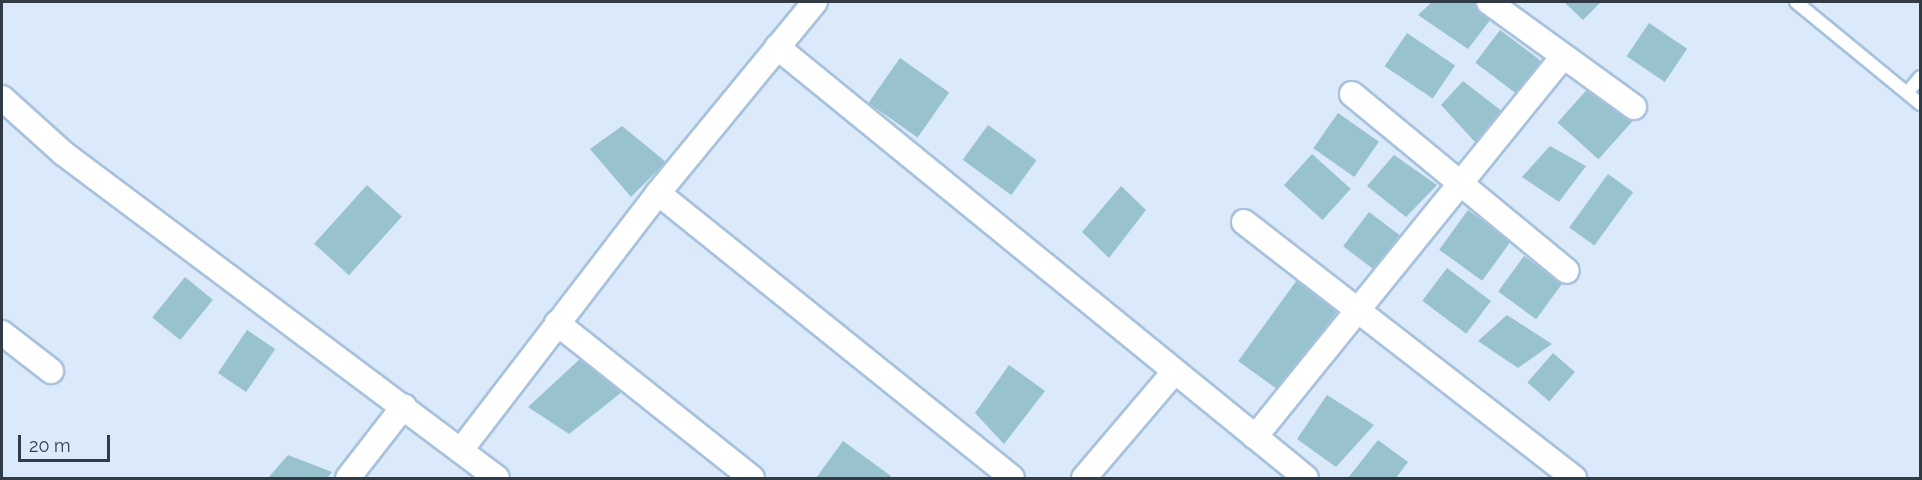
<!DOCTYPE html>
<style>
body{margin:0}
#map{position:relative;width:1922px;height:480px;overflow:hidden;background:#daeafa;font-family:Raleway,sans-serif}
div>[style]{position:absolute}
.building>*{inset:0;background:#98c2cd;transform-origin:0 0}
.roads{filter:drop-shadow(2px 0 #a8c2dd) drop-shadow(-2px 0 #a8c2dd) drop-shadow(0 2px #a8c2dd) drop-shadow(0 -2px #a8c2dd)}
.lane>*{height:12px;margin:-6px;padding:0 6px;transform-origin:6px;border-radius:6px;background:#fff}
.street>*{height:24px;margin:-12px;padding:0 12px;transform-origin:12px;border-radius:12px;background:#fff}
span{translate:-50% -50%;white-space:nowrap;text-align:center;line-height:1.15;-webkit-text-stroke:4.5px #daeafa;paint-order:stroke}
.frame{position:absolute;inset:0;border:3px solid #313b46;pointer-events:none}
.scale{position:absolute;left:18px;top:435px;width:92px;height:27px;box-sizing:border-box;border:3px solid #313b46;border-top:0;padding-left:8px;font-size:18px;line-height:21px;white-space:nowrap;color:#313b46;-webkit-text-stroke:4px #daeafa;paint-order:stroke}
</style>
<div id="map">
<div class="building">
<div style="clip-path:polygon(1432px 2px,1474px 2px,1494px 15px,1468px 49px,1418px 15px)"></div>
<div style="clip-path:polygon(1564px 2px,1601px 2px,1583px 20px)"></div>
<div style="left:1649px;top:23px;width:46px;height:40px;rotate:34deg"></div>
<div style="left:1500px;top:30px;width:59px;height:41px;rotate:37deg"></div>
<div style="left:1407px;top:33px;width:58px;height:40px;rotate:34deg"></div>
<div style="left:900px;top:58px;width:60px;height:55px;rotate:35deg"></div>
<div style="clip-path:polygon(1463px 81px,1507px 115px,1475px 142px,1441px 105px)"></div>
<div style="left:1593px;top:83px;width:55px;height:53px;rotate:42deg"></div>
<div style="left:1338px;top:113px;width:50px;height:43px;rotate:35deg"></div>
<div style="left:988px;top:125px;width:60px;height:43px;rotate:36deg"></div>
<div style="clip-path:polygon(622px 126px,666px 162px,631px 197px,590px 149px)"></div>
<div style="clip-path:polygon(1550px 146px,1586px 166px,1559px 202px,1522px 177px)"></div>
<div style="left:1312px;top:154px;width:52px;height:42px;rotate:42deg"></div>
<div style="clip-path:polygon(1394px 155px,1437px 185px,1406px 217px,1367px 186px)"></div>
<div style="left:1608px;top:174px;width:31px;height:66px;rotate:36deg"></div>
<div style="left:367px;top:185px;width:47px;height:79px;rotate:42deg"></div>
<div style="clip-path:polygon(1121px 186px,1146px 210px,1109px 258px,1082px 232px)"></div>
<div style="left:1468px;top:210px;width:53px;height:49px;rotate:36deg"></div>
<div style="left:1369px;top:212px;width:46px;height:43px;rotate:37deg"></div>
<div style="left:1524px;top:256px;width:47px;height:44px;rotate:36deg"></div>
<div style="left:1447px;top:268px;width:55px;height:41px;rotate:37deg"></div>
<div style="left:185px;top:277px;width:36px;height:52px;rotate:39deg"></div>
<div style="left:1297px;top:280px;width:51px;height:100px;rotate:36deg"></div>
<div style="clip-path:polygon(1507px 315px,1552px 344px,1518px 368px,1478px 341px)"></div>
<div style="left:247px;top:330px;width:34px;height:52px;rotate:34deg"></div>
<div style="left:1553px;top:353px;width:29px;height:39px;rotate:41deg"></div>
<div style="clip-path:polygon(581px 358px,627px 388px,569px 434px,528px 407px)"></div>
<div style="clip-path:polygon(1009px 365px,1045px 391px,1004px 444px,975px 413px)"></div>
<div style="clip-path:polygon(1327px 395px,1374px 425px,1336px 467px,1297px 439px)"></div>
<div style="clip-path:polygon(1378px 440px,1408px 462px,1396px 478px,1348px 478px)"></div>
<div style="clip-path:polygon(843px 441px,891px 476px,889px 478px,816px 478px)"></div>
<div style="clip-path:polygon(288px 455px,332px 472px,327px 478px,268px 478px)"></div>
</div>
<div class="roads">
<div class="lane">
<div style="left:1796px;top:2px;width:161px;rotate:39.4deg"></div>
<div style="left:1908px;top:92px;width:19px;rotate:-51deg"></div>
</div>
<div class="street">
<div style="left:1489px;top:2px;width:179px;rotate:35.9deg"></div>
<div style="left:777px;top:47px;width:682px;rotate:39.17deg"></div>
<div style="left:1352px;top:94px;width:278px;rotate:39.5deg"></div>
<div style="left:2px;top:98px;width:82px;rotate:42deg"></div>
<div style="left:63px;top:153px;width:542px;rotate:36.83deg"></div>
<div style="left:658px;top:193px;width:454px;rotate:38.8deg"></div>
<div style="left:1244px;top:222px;width:418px;rotate:37.8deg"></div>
<div style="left:557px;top:323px;width:249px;rotate:38.5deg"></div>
<div style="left:2px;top:333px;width:62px;rotate:37.8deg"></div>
<div style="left:1255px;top:437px;width:488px;rotate:-51deg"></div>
<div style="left:461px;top:450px;width:324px;rotate:-52.5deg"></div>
<div style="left:658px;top:193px;width:247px;rotate:-50.6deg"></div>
<div style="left:348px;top:478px;width:91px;rotate:-52.1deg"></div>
<div style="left:1084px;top:478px;width:140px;rotate:-49.6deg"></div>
</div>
</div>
<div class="frame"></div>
<div class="scale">20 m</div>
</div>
